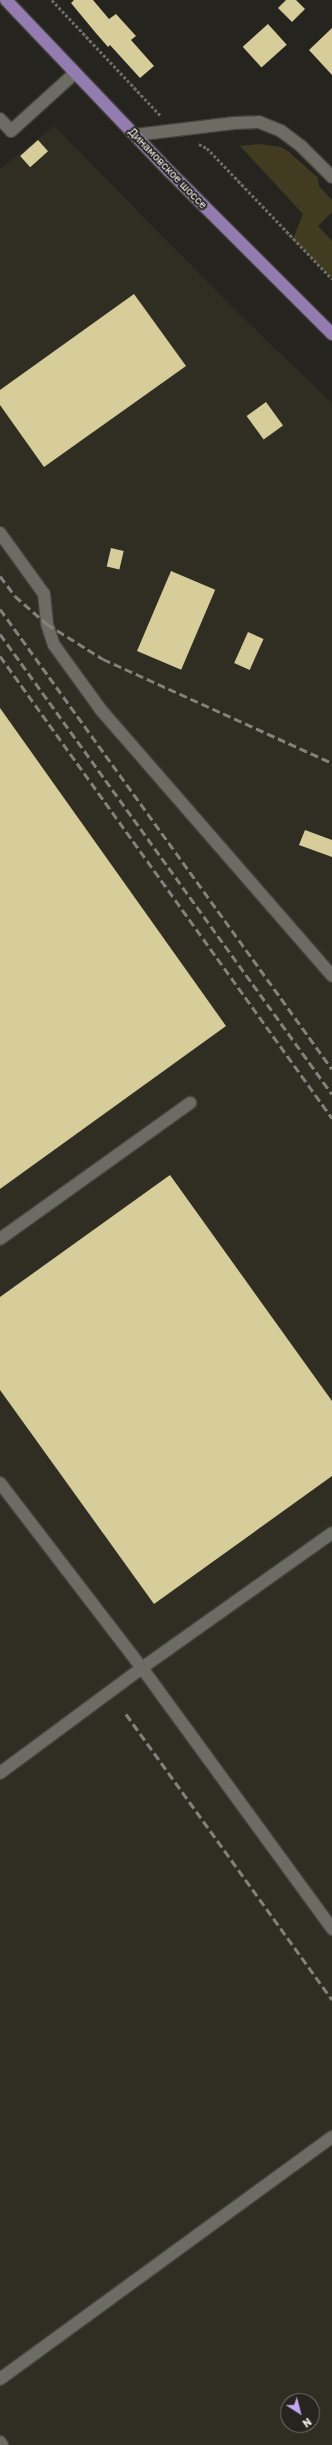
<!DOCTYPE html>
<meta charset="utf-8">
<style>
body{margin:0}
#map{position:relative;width:332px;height:2445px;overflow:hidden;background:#25241e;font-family:Rubik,sans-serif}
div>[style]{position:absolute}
.built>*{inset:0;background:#302e22}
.green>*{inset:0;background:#413c21}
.building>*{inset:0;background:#d6cd9a;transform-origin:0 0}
.path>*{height:2.5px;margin-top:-1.25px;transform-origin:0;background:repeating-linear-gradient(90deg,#6c6b65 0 3px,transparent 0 5px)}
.roads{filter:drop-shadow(1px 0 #42413c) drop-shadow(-1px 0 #42413c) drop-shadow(0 1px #42413c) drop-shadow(0 -1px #42413c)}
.minor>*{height:12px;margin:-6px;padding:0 6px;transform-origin:6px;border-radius:6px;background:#6d6c64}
.major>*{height:12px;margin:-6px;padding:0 6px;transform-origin:6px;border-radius:6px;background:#947cb1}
.rail>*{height:3px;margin-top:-1.5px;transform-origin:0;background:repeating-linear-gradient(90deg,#82817c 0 8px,transparent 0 12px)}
span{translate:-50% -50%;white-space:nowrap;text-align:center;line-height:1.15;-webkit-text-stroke:4px #25241e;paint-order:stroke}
.street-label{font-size:11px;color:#e6e5e1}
.north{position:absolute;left:280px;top:2393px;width:40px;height:40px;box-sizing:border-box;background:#25241e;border:1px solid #72716c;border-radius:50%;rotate:144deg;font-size:11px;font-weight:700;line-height:16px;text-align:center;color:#e6e5e1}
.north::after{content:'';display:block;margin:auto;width:14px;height:18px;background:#c5a7f1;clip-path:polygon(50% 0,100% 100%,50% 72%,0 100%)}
</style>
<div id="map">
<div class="built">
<div style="clip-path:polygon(evenodd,54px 126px,239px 314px,332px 403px,332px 2445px,0 2445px,0 169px,54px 126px,288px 2401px,312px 2401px,312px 2425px,288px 2425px,288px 2401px)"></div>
</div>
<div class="green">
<div style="clip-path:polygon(259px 144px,281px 147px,289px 152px,318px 178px,319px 186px,332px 200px,332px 212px,318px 226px,332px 241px,332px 279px,293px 239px,303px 214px,240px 146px)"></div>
</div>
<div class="building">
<div style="clip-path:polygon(74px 0,93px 0,109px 19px,116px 14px,136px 36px,131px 40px,154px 66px,140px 78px,110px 45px,108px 47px,95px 32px,71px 3px)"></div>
<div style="clip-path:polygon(286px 0,296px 0,305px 9px,292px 22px,278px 8px)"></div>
<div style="left:268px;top:24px;width:28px;height:34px;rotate:48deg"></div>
<div style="clip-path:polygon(332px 28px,332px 75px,309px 50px)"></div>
<div style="left:38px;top:140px;width:15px;height:24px;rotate:48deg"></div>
<div style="clip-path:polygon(134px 294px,186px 366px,44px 467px,0 405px,0 390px)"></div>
<div style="left:266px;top:402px;width:29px;height:24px;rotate:54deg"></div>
<div style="left:111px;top:548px;width:13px;height:19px;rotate:13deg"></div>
<div style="left:171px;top:571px;width:48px;height:87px;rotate:23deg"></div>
<div style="left:248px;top:632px;width:17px;height:34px;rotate:24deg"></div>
<div style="clip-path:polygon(0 708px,226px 1026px,0 1189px)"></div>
<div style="clip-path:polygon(305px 830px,332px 840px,332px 857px,299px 845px)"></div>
<div style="clip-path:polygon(170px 1175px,332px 1401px,332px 1476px,154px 1604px,0 1390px,0 1297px)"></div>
</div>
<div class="path">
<div style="left:52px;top:0;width:159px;rotate:46.8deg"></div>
<div style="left:199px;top:144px;width:9px;rotate:27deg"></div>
<div style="left:207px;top:148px;width:181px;rotate:46.3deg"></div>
</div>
<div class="roads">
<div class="minor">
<div style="left:0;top:119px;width:16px;rotate:47deg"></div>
<div style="left:11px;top:131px;width:86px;rotate:-42.2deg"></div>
<div style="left:135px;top:135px;width:100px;rotate:-6.9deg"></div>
<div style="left:234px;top:123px;width:25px;rotate:-2deg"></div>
<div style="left:259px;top:122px;width:24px;rotate:22deg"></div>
<div style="left:281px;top:131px;width:25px;rotate:37deg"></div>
<div style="left:301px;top:146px;width:44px;rotate:45deg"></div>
<div style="left:0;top:533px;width:75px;rotate:54.2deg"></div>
<div style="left:44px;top:594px;width:30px;rotate:84deg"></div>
<div style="left:47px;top:624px;width:22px;rotate:72deg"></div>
<div style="left:54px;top:645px;width:80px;rotate:54.1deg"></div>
<div style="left:101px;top:710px;width:352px;rotate:49deg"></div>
<div style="left:0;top:1239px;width:234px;rotate:-35.6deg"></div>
<div style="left:0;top:1483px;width:233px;rotate:52.5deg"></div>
<div style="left:142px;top:1668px;width:323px;rotate:53.9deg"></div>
<div style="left:0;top:1773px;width:177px;rotate:-36.5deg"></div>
<div style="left:142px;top:1668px;width:233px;rotate:-35.4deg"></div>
<div style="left:0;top:2379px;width:411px;rotate:-36.1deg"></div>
<div style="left:0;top:2442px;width:4px;rotate:56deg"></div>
</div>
<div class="major">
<div style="left:6px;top:0;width:236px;rotate:46.4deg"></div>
<div style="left:169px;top:171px;width:231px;rotate:45deg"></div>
</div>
</div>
<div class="rail">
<div style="left:0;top:576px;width:25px;rotate:53deg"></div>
<div style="left:15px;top:596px;width:43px;rotate:41.2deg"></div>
<div style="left:47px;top:624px;width:66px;rotate:32deg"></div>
<div style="left:103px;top:659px;width:252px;rotate:24.4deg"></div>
<div style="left:0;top:609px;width:567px;rotate:54.18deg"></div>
<div style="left:0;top:634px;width:567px;rotate:54.18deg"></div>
<div style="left:0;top:656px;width:569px;rotate:54.3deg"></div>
<div style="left:126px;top:1714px;width:352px;rotate:54.2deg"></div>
</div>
<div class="street-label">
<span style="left:167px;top:169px;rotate:46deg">Динамовское шоссе</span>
</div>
<div class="north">N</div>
</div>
